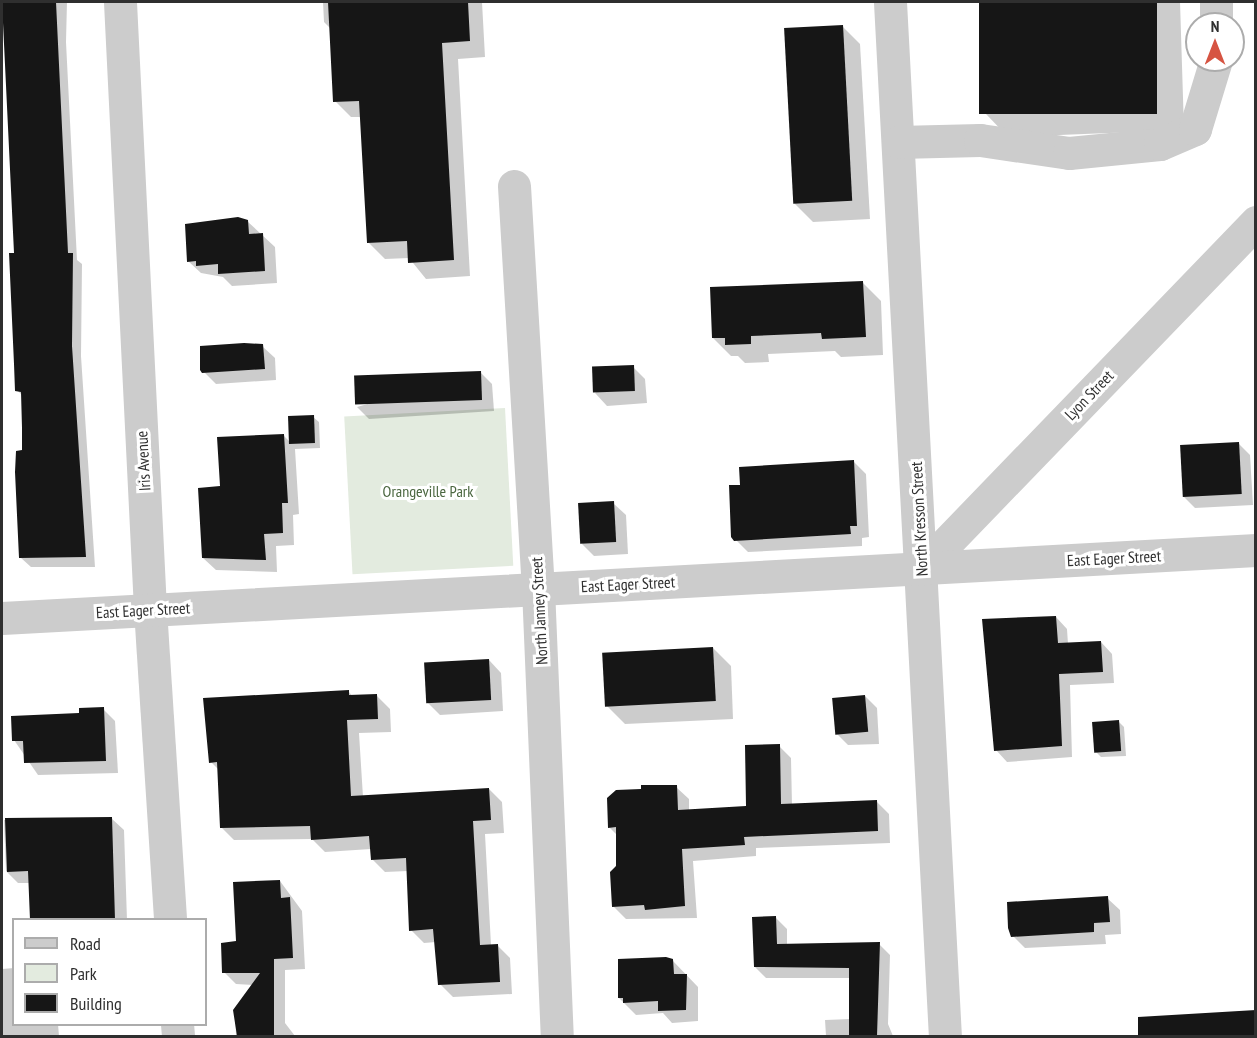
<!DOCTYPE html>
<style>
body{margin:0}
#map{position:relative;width:1257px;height:1038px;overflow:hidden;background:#fff;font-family:"PT Sans Narrow",sans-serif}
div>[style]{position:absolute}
.green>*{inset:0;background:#e3ebdf;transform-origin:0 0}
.shadow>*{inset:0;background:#0003}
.building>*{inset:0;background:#161616;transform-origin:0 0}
.minor>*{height:33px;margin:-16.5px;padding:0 16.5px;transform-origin:16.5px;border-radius:16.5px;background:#ccc}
span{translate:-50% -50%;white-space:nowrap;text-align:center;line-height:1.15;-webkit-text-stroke:6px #fff;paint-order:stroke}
.street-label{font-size:16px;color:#2f2f2f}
.park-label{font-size:16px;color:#4b6740}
.frame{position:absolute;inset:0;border:3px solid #2f2f2f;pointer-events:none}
.legend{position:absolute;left:12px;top:918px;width:195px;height:108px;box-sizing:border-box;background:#fff;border:2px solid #acacac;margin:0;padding:8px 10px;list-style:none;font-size:18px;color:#2f2f2f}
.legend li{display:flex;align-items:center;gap:12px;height:30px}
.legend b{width:30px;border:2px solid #acacac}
.north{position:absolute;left:1185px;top:12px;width:60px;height:60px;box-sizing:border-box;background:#fff;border:2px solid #acacac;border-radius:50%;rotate:0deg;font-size:16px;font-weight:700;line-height:24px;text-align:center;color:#2f2f2f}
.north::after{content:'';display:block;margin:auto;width:21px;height:27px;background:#d65442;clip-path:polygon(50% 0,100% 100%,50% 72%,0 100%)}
</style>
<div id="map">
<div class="green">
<div style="left:505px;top:408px;width:158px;height:161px;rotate:87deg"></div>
</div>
<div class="shadow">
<div style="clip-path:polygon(4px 2px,67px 2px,66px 42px,77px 260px,82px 264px,81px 356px,95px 567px,31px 567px,21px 558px,23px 396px,17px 390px,16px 254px)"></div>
<div style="clip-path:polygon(323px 2px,482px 2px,485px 57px,458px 59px,470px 276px,426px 279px,409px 258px,385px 259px,368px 242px,362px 117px,351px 117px,335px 101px,331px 29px,324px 22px)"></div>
<div style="clip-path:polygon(981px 2px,1180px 2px,1184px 130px,1008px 137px,985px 113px)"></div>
<div style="clip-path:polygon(842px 26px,860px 44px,870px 219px,813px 222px,795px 204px)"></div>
<div style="clip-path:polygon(247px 221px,275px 247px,277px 283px,232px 286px,223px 277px,201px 273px,188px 261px)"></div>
<div style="clip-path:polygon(863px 283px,881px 301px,883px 355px,841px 357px,835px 351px,768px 354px,769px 362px,745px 363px,738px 356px,731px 356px,713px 338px)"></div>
<div style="clip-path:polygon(262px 346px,275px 358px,276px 380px,216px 384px,204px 372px)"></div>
<div style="clip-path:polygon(633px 367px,645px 379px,647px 403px,607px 406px,595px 393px)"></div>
<div style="clip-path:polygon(480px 372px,492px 384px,494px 411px,369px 419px,357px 407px)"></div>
<div style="clip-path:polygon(313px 417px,319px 422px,320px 448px,295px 449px,299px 514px,293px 515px,294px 545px,276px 546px,277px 572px,216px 570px,203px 558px,221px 487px,283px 435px,291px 443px)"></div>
<div style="clip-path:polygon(1238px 443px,1250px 455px,1253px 505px,1195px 508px,1183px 496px)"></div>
<div style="clip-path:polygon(854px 462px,866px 474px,869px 537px,862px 538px,862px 546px,748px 552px,736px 540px,742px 486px)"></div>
<div style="clip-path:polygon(613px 503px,626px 515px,628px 554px,594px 556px,582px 544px)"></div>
<div style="clip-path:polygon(1056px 617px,1067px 629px,1068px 644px,1101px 642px,1112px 654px,1114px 683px,1070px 685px,1072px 757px,1007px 762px,996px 750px)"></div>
<div style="clip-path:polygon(713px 648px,731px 666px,733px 719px,625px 724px,607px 706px)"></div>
<div style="clip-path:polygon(489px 660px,501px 673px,503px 711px,440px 715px,428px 703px)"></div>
<div style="clip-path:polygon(349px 692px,353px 697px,377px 696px,390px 709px,391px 732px,359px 733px,363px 797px,489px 789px,502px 802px,504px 833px,485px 834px,491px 945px,497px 945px,510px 958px,512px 994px,453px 997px,440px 984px,436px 942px,424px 943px,411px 930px,408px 871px,385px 872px,372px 859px,371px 849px,325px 852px,312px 839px,234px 840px,221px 827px,219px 770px,211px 762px,205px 699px)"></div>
<div style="clip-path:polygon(865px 696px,877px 708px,879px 744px,848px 745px,836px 733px)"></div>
<div style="clip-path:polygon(103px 709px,115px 721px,118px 773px,38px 775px,14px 740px)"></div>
<div style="clip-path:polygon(1119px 722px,1124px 727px,1126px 756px,1101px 757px,1095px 751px)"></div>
<div style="clip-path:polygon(779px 746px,791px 758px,792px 805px,877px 802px,889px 814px,890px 843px,756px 848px,756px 856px,693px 861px,697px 918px,626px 919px,613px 906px,618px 836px,609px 827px,676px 787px,689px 799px,689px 811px,748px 807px)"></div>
<div style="clip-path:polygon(111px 818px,124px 830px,127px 920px,32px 920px,30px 883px,18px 883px,6px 871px,4px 820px)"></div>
<div style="clip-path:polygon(280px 881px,302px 911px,305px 969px,285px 970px,285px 1023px,295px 1036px,236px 1036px,235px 1010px,253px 985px,236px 984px,224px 972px,237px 942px)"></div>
<div style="clip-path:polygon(1107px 898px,1120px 910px,1121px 934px,1105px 935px,1106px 944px,1025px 948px,1013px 936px)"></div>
<div style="clip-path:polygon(776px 918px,787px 929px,787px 945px,879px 944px,890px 955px,888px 1024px,893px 1036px,826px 1036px,825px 1020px,851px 1019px,851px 978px,766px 978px,755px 967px)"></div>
<div style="clip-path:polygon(673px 961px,698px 987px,698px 1021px,672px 1023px,663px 1013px,636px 1015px,619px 998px)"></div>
<div style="clip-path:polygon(14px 968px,14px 1024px,58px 1024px,59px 1036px,2px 1036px,2px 969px)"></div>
<div style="clip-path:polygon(1256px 1012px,1256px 1036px,1147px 1036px,1146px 1018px)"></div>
</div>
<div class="building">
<div style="clip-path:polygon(2px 2px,56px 2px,68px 253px,73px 253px,72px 346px,86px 557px,19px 558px,15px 472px,16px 451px,22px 450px,22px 428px,21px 392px,15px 391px,14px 364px,9px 253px,14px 253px)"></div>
<div style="clip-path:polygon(328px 2px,468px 2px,470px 41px,442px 43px,454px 260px,408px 263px,407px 241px,367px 243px,359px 101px,333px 102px)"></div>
<div style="left:979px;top:2px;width:178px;height:112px"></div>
<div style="left:843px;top:25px;width:176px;height:59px;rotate:87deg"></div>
<div style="clip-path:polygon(238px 217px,248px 220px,249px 234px,263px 233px,265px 271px,218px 274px,218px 264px,196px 266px,196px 261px,187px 262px,185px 224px)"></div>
<div style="clip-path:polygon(863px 281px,866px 337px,822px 339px,821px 333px,751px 336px,751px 344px,725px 345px,725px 338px,712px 338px,710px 287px)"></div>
<div style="clip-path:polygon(244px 343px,263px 344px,265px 369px,202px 373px,200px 370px,200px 346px)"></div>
<div style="left:634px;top:365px;width:26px;height:42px;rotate:88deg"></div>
<div style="left:481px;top:371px;width:29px;height:127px;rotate:88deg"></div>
<div style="left:314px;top:415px;width:28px;height:26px;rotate:88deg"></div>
<div style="clip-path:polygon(284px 434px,288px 503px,282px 503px,283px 533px,264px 534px,266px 560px,202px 558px,198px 488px,220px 486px,217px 437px)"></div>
<div style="left:1239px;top:442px;width:52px;height:59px;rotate:87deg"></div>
<div style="clip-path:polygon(854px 460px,857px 526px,850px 526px,851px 534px,734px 541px,731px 537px,729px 485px,740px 485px,739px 467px)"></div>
<div style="left:614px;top:501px;width:41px;height:36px;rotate:87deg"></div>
<div style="clip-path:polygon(1056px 616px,1058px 643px,1101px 641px,1103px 672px,1059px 674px,1062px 746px,994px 751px,982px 619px)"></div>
<div style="left:713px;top:647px;width:54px;height:111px;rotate:87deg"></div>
<div style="left:489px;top:659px;width:41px;height:65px;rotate:87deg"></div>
<div style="clip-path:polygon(349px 690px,349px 695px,377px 694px,378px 719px,347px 720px,351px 796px,489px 788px,491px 820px,473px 821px,480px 945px,498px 944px,500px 982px,438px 985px,433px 929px,409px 931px,406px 858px,371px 860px,369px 836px,311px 840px,310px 826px,220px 828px,217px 762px,209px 763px,203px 698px)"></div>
<div style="left:865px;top:695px;width:37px;height:33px;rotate:85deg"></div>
<div style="clip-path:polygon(104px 707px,106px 761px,24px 763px,23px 741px,12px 741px,11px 716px,79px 713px,79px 708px)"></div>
<div style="left:1119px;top:720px;width:31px;height:27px;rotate:86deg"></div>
<div style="clip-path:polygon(780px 744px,781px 804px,877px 800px,878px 831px,744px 837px,745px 845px,682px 849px,685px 906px,645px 910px,644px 905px,612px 907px,610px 872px,616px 866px,616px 827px,608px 828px,607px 798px,616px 790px,641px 789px,641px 785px,677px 785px,678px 810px,746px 806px,745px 745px)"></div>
<div style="clip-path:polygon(112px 817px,115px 920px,30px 920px,28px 871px,7px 872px,5px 818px)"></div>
<div style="clip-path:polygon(280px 880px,281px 898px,290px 897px,293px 958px,274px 959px,274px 1036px,237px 1036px,233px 1010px,260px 973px,222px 973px,221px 943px,236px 941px,233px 882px)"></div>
<div style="clip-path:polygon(1108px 896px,1110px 922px,1094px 923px,1094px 932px,1011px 937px,1008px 928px,1007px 902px)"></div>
<div style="clip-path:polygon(776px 916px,777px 944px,880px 942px,877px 1036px,849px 1036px,849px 968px,754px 967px,752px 917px)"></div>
<div style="clip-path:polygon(666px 957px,673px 959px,674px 974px,687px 974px,686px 1010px,658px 1011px,658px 1001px,623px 1003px,623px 998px,618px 998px,618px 959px)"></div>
<div style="clip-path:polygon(1256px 1010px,1256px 1036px,1138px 1036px,1138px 1017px)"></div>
</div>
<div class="minor">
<div style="left:120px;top:2px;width:608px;rotate:87.17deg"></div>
<div style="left:150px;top:609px;width:312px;rotate:86.3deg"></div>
<div style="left:890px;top:2px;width:1035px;rotate:86.96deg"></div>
<div style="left:1216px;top:24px;width:22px;rotate:-90deg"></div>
<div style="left:898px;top:142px;width:82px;rotate:-1.4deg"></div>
<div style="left:980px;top:140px;width:90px;rotate:8.3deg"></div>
<div style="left:1069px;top:153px;width:91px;rotate:-5.6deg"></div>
<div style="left:1160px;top:144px;width:38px;rotate:-23deg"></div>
<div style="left:1195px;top:129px;width:72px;rotate:-73.1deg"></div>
<div style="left:514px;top:186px;width:403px;rotate:86.6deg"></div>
<div style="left:538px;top:588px;width:448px;rotate:87.6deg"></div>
<div style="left:922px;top:568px;width:481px;rotate:-46deg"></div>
<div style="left:2px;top:618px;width:1256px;rotate:-3.1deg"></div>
<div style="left:177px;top:1024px;width:12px;rotate:85deg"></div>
</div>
<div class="street-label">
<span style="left:1089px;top:395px;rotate:-46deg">Lyon Street</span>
<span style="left:143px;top:461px;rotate:-93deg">Iris Avenue</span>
<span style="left:919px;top:519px;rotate:-93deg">North Kresson Street</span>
<span style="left:1114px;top:558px;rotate:-3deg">East Eager Street</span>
<span style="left:628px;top:584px;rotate:-3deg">East Eager Street</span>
<span style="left:143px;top:610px;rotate:-3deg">East Eager Street</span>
<span style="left:539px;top:611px;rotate:-93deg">North Janney Street</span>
</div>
<div class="park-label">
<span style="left:428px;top:491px">Orangeville Park</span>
</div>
<div class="frame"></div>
<ul class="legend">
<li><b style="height:8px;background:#ccc"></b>Road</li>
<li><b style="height:16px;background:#e3ebdf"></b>Park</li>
<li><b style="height:16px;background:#161616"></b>Building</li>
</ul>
<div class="north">N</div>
</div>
